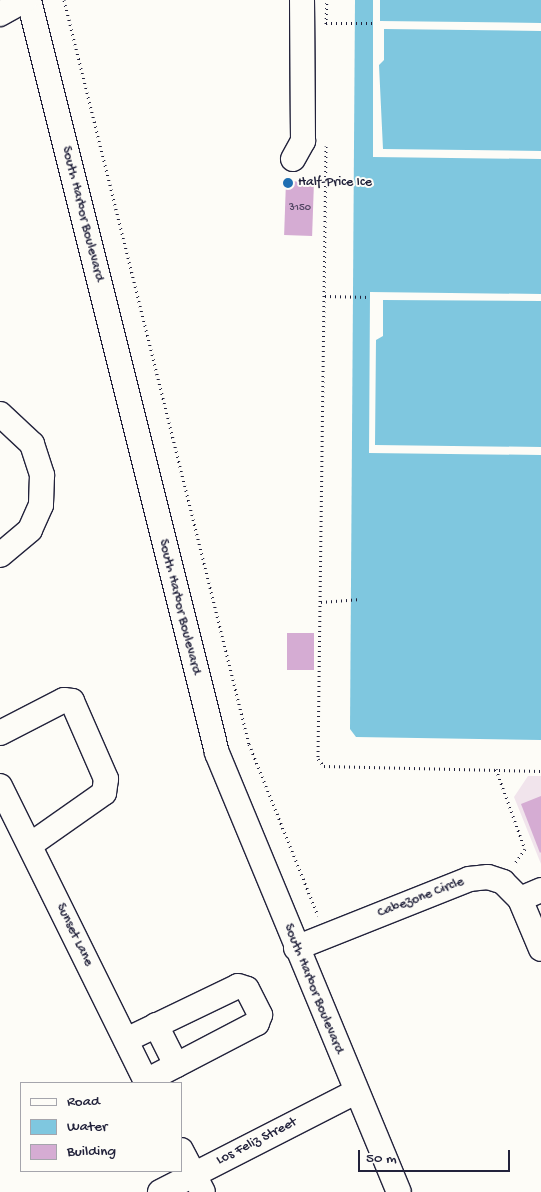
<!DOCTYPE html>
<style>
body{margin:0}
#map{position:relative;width:541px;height:1192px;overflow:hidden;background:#fdfcf7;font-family:"Gochi Hand",sans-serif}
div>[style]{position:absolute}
.built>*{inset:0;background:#f1e4ec}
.water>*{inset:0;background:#7fc7df}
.pier>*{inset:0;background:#fdfcf7}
.building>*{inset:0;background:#d5acd3;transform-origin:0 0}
.path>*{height:3px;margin-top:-1.5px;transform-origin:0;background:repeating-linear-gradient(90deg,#22223b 0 1px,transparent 0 5px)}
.roads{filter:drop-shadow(1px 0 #22223b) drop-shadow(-1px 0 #22223b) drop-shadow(0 1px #22223b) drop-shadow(0 -1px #22223b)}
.minor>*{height:24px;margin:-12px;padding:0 12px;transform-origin:12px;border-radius:12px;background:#fdfcf7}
.dots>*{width:14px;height:14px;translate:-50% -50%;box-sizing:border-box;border:2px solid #fdfcf7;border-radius:50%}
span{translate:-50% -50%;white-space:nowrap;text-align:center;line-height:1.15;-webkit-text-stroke:4px #fdfcf7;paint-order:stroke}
.number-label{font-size:11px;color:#4f4461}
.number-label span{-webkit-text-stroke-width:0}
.poi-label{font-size:14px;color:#22223b}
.left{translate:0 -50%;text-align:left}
.street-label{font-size:14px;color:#22223b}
.legend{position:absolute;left:20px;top:1082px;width:162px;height:90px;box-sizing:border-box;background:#fdfcf7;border:1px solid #a5a5ac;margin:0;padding:6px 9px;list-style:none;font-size:15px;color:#22223b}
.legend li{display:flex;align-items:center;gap:10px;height:25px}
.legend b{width:25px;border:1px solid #a5a5ac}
.scale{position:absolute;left:358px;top:1150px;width:152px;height:22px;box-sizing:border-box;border:2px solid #22223b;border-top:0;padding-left:6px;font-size:15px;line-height:18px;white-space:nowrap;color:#22223b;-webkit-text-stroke:4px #fdfcf7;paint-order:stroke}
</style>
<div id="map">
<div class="built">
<div style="clip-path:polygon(528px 776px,541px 776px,541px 864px,514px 797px)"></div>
</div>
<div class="water">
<div style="clip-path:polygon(355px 0,541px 0,541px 740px,356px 737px,350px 729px)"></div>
</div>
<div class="pier">
<div style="clip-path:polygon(373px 0,380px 0,380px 21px,541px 23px,541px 31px,384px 29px,384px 60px,379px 65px,383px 149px,541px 151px,541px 159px,373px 157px)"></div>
<div style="clip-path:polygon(370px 292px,541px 294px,541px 301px,383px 300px,383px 336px,376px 340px,375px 445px,541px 447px,541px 455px,369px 453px)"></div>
</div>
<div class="building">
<div style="left:286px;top:181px;width:28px;height:54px;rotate:2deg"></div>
<div style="left:287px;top:633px;width:27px;height:37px"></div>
<div style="clip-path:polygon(541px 796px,541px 852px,540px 853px,521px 804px)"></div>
</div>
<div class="path">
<div style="left:64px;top:0;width:767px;rotate:76.04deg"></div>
<div style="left:249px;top:744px;width:185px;rotate:68.1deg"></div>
<div style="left:326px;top:23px;width:47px"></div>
<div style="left:326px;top:24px;width:24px;rotate:-88deg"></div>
<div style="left:326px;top:146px;width:613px;rotate:90.75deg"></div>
<div style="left:318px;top:759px;width:9px;rotate:49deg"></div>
<div style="left:324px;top:766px;width:217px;rotate:1.3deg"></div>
<div style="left:325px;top:296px;width:45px;rotate:1.3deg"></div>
<div style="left:321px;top:602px;width:40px;rotate:-4.3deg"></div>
<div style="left:496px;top:769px;width:85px;rotate:70.1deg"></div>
<div style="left:525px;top:849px;width:19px;rotate:125deg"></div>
</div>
<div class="roads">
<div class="minor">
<div style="left:29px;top:0;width:776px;rotate:75.98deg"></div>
<div style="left:217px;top:753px;width:475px;rotate:67.5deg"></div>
<div style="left:0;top:14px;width:29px;rotate:-29deg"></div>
<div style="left:293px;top:159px;width:21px;rotate:-61deg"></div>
<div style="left:303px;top:141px;width:141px;rotate:-90.4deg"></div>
<div style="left:0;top:414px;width:44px;rotate:43.2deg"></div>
<div style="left:32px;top:444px;width:33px;rotate:72deg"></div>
<div style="left:42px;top:475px;width:30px;rotate:92deg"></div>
<div style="left:41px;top:505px;width:27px;rotate:114deg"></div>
<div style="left:30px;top:530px;width:39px;rotate:140deg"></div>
<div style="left:0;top:733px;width:72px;rotate:-27.3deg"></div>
<div style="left:64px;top:700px;width:8px;rotate:7deg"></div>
<div style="left:72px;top:701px;width:85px;rotate:66.4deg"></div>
<div style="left:106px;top:779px;width:14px;rotate:98deg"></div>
<div style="left:104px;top:793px;width:90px;rotate:144.9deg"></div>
<div style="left:0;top:786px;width:331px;rotate:63.7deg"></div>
<div style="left:520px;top:899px;width:23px;rotate:-23deg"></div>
<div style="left:296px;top:948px;width:186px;rotate:-21.7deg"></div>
<div style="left:469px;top:879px;width:19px;rotate:-6deg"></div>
<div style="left:488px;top:877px;width:16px;rotate:18deg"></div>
<div style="left:503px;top:882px;width:24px;rotate:45deg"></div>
<div style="left:520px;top:899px;width:54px;rotate:67.2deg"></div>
<div style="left:156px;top:1025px;width:45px;rotate:63.4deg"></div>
<div style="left:126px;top:1040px;width:124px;rotate:-25.7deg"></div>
<div style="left:238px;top:986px;width:9px;rotate:18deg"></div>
<div style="left:247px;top:989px;width:29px;rotate:63deg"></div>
<div style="left:260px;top:1015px;width:9px;rotate:111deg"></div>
<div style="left:257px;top:1023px;width:125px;rotate:152.4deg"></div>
<div style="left:181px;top:1150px;width:47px;rotate:62.4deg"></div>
<div style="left:160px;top:1192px;width:219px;rotate:-27.1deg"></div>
</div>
</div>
<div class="dots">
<div style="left:288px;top:183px;background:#1f6fb2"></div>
</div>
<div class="number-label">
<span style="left:300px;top:208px">3150</span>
</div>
<div class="poi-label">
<span class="left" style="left:298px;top:183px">Half-Price Ice</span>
</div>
<div class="street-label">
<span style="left:82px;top:214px;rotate:76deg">South Harbor Boulevard</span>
<span style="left:179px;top:607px;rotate:76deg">South Harbor Boulevard</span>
<span style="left:421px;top:898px;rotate:-21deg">Cabezone Circle</span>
<span style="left:74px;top:935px;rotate:64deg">Sunset Lane</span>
<span style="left:313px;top:989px;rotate:68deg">South Harbor Boulevard</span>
<span style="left:257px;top:1142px;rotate:-27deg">Los Feliz Street</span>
</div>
<ul class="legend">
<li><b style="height:6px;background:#fdfcf7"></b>Road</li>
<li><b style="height:14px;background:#7fc7df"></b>Water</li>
<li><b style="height:14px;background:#d5acd3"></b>Building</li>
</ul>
<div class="scale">50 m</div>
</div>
